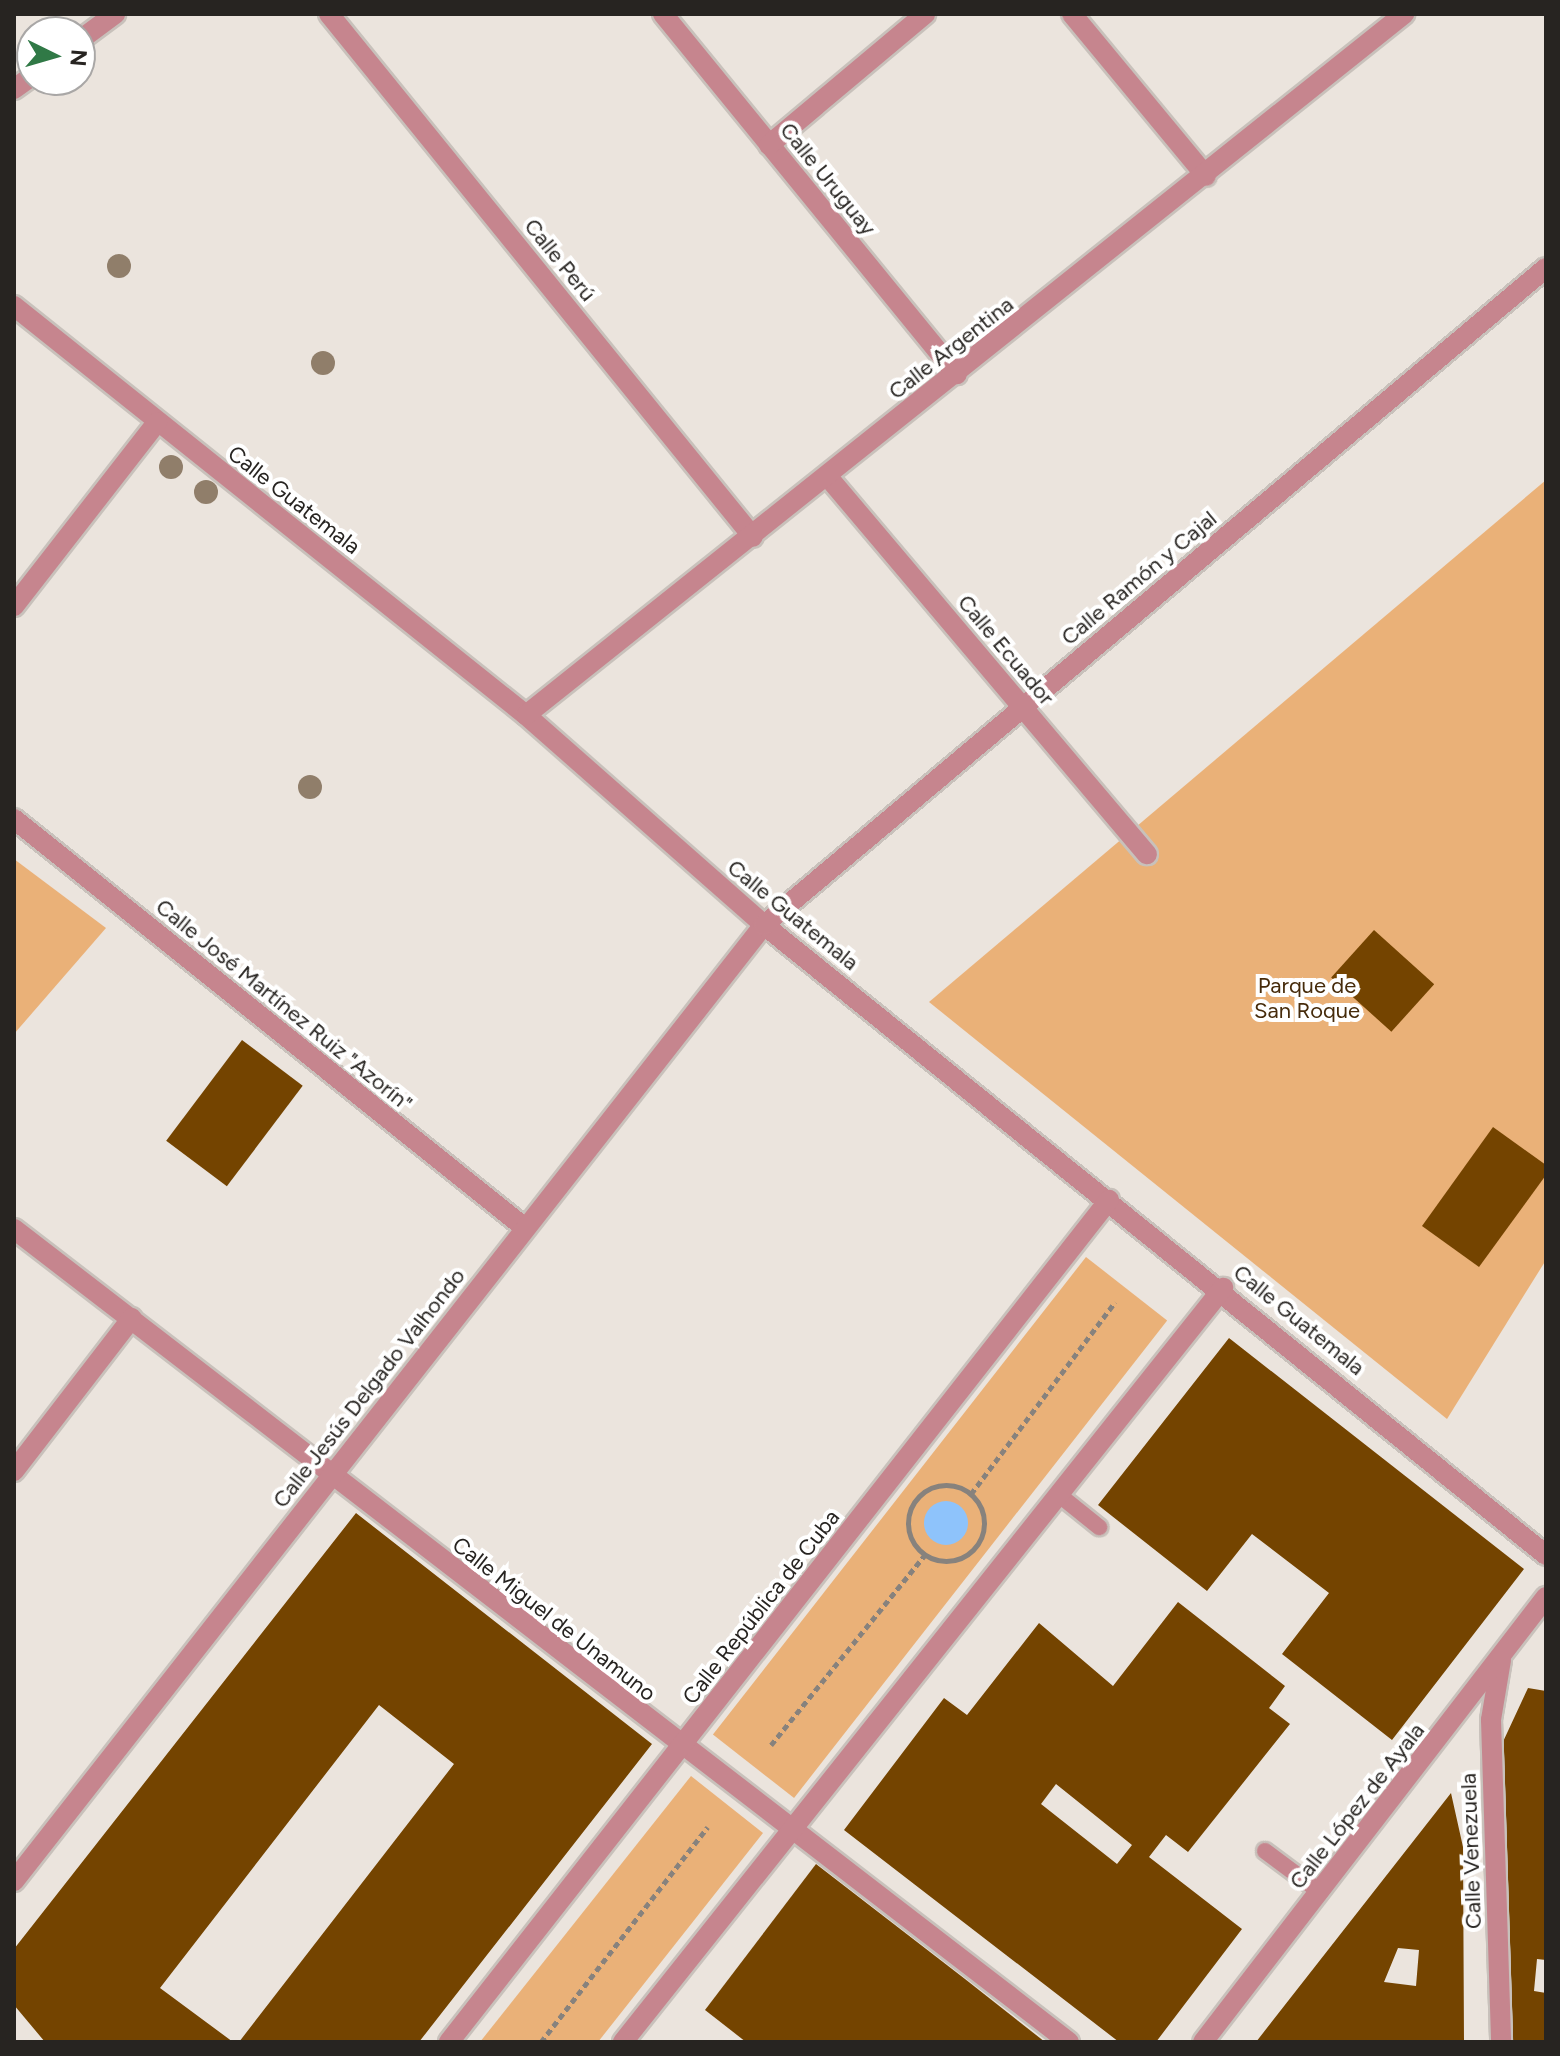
<!DOCTYPE html>
<meta charset="utf-8">
<style>
body{margin:0}
#map{position:relative;width:1560px;height:2056px;overflow:hidden;background:#ebe4dd;font-family:Figtree,sans-serif}
div>[style]{position:absolute}
.green>*{inset:0;background:#eab178;transform-origin:0 0}
.water>*{inset:0;background:#8ec3fb}
.round{border-radius:50%}
.building>*{inset:0;background:#744400;transform-origin:0 0}
.path>*{height:5px;margin-top:-2.5px;transform-origin:0;background:repeating-linear-gradient(90deg,#87827d 0 6px,transparent 0 10px)}
.path>.ring{margin:-2.5px;padding:0;box-sizing:content-box;background:none;border:5px solid #87827d;border-radius:50%}
.roads{filter:drop-shadow(2px 0 #c8c1bb) drop-shadow(-2px 0 #c8c1bb) drop-shadow(0 2px #c8c1bb) drop-shadow(0 -2px #c8c1bb)}
.service>*{height:16px;margin:-8px;padding:0 8px;transform-origin:8px;border-radius:8px;background:#c6858e}
.minor>*{height:20px;margin:-10px;padding:0 10px;transform-origin:10px;border-radius:10px;background:#c6858e}
.tertiary>*{height:20px;margin:-10px;padding:0 10px;transform-origin:10px;border-radius:10px;background:#c6858e}
.trees>*{width:24px;height:24px;margin:-12px;border-radius:50%;background:#907e6a}
span{translate:-50% -50%;white-space:nowrap;text-align:center;line-height:1.15;-webkit-text-stroke:8px #fff;paint-order:stroke}
.street-label{font-size:22px;color:#272421}
.park-label{font-size:22px;color:#462b0b}
.frame{position:absolute;inset:0;border:16px solid #272421;pointer-events:none}
.north{position:absolute;left:16px;top:16px;width:80px;height:80px;box-sizing:border-box;background:#fff;border:2px solid #a9a7a6;border-radius:50%;rotate:95deg;font-size:22px;font-weight:700;line-height:32px;text-align:center;color:#272421}
.north::after{content:'';display:block;margin:auto;width:28px;height:36px;background:#307946;clip-path:polygon(50% 0,100% 100%,50% 72%,0 100%)}
</style>
<div id="map">
<div class="green">
<div style="clip-path:polygon(1546px 480px,1546px 1260px,1447px 1419px,929px 1002px)"></div>
<div style="clip-path:polygon(14px 859px,106px 928px,14px 1034px)"></div>
<div style="left:1086px;top:1257px;width:103px;height:606px;rotate:38deg"></div>
<div style="clip-path:polygon(691px 1776px,763px 1833px,598px 2042px,480px 2042px)"></div>
</div>
<div class="water">
<div class="round" style="left:924px;top:1501px;width:44px;height:44px"></div>
</div>
<div class="building">
<div style="left:1374px;top:930px;width:81px;height:64px;rotate:42deg"></div>
<div style="left:242px;top:1040px;width:76px;height:126px;rotate:37deg"></div>
<div style="clip-path:polygon(1493px 1127px,1546px 1165px,1546px 1175px,1479px 1267px,1422px 1226px)"></div>
<div style="clip-path:polygon(1229px 1338px,1524px 1569px,1392px 1740px,1282px 1654px,1329px 1593px,1252px 1534px,1207px 1591px,1098px 1505px)"></div>
<div style="clip-path:polygon(356px 1513px,652px 1744px,419px 2042px,239px 2042px,454px 1764px,379px 1705px,160px 1988px,233px 2042px,45px 2042px,14px 2005px,14px 1949px)"></div>
<div style="clip-path:polygon(evenodd,1178px 1602px,1285px 1686px,1269px 1708px,1290px 1724px,1188px 1852px,1166px 1835px,1149px 1857px,1242px 1929px,1156px 2042px,1119px 2042px,844px 1830px,944px 1698px,967px 1715px,1039px 1623px,1113px 1686px,1178px 1602px,1056px 1784px,1132px 1845px,1117px 1864px,1041px 1804px,1056px 1784px)"></div>
<div style="clip-path:polygon(1528px 1688px,1546px 1691px,1546px 1960px,1537px 1959px,1534px 1991px,1546px 1993px,1546px 2042px,1502px 2042px,1501px 1746px)"></div>
<div style="clip-path:polygon(evenodd,1451px 1793px,1463px 1847px,1464px 2042px,1256px 2042px,1451px 1793px,1398px 1948px,1419px 1950px,1416px 1986px,1384px 1982px,1398px 1948px)"></div>
<div style="clip-path:polygon(816px 1864px,965px 1979px,1045px 2042px,746px 2042px,705px 2010px)"></div>
</div>
<div class="path">
<div class="ring" style="left:908px;top:1485px;width:71px;height:71px"></div>
<div style="left:971px;top:1494px;width:240px;rotate:-53.1deg"></div>
<div style="left:771px;top:1745px;width:245px;rotate:-51deg"></div>
<div style="left:541px;top:2042px;width:272px;rotate:-52.2deg"></div>
</div>
<div class="roads">
<div class="service">
<div style="left:1058px;top:1494px;width:53px;rotate:38.8deg"></div>
<div style="left:1265px;top:1851px;width:69px;rotate:36.7deg"></div>
</div>
<div class="minor">
<div style="left:329px;top:14px;width:673px;rotate:50.97deg"></div>
<div style="left:663px;top:14px;width:465px;rotate:50.8deg"></div>
<div style="left:1072px;top:14px;width:210px;rotate:50.4deg"></div>
<div style="left:80px;top:40px;width:44px;rotate:-36.6deg"></div>
<div style="left:14px;top:89px;width:22px;rotate:-36deg"></div>
<div style="left:769px;top:145px;width:204px;rotate:-40deg"></div>
<div style="left:14px;top:306px;width:655px;rotate:38.62deg"></div>
<div style="left:526px;top:715px;width:317px;rotate:41.4deg"></div>
<div style="left:764px;top:925px;width:1004px;rotate:38.86deg"></div>
<div style="left:828px;top:477px;width:494px;rotate:49.8deg"></div>
<div style="left:14px;top:606px;width:233px;rotate:-52.1deg"></div>
<div style="left:526px;top:715px;width:1124px;rotate:-38.6deg"></div>
<div style="left:14px;top:819px;width:655px;rotate:38.67deg"></div>
<div style="left:14px;top:1229px;width:1332px;rotate:37.62deg"></div>
<div style="left:14px;top:1471px;width:193px;rotate:-52.4deg"></div>
<div style="left:1501px;top:1660px;width:61px;rotate:99.5deg"></div>
<div style="left:1491px;top:1720px;width:322px;rotate:88.2deg"></div>
<div style="left:14px;top:1881px;width:1215px;rotate:-51.89deg"></div>
<div style="left:764px;top:925px;width:1021px;rotate:-40.04deg"></div>
<div style="left:449px;top:2042px;width:1070px;rotate:-51.91deg"></div>
<div style="left:623px;top:2042px;width:964px;rotate:-51.49deg"></div>
</div>
<div class="tertiary">
<div style="left:1203px;top:2042px;width:562px;rotate:-52.38deg"></div>
</div>
</div>
<div class="trees">
<div style="left:119px;top:266px"></div>
<div style="left:323px;top:363px"></div>
<div style="left:171px;top:467px"></div>
<div style="left:206px;top:492px"></div>
<div style="left:310px;top:787px"></div>
</div>
<div class="street-label">
<span style="left:828px;top:179px;rotate:51deg">Calle Uruguay</span>
<span style="left:560px;top:260px;rotate:51deg">Calle Perú</span>
<span style="left:951px;top:348px;rotate:-38deg">Calle Argentina</span>
<span style="left:294px;top:500px;rotate:38deg">Calle Guatemala</span>
<span style="left:1139px;top:578px;rotate:-40deg">Calle Ramón y Cajal</span>
<span style="left:1006px;top:650px;rotate:50deg">Calle Ecuador</span>
<span style="left:793px;top:915px;rotate:39deg">Calle Guatemala</span>
<span style="left:284px;top:1005px;rotate:39deg">Calle José Martínez Ruiz "Azorín"</span>
<span style="left:1299px;top:1320px;rotate:39deg">Calle Guatemala</span>
<span style="left:369px;top:1388px;rotate:-52deg">Calle Jesús Delgado Valhondo</span>
<span style="left:761px;top:1607px;rotate:-52deg">Calle República de Cuba</span>
<span style="left:554px;top:1619px;rotate:38deg">Calle Miguel de Unamuno</span>
<span style="left:1357px;top:1806px;rotate:-52deg">Calle López de Ayala</span>
<span style="left:1471px;top:1851px;rotate:-92deg">Calle Venezuela</span>
</div>
<div class="park-label">
<span style="left:1307px;top:998px">Parque de<br>San Roque</span>
</div>
<div class="frame"></div>
<div class="north">N</div>
</div>
